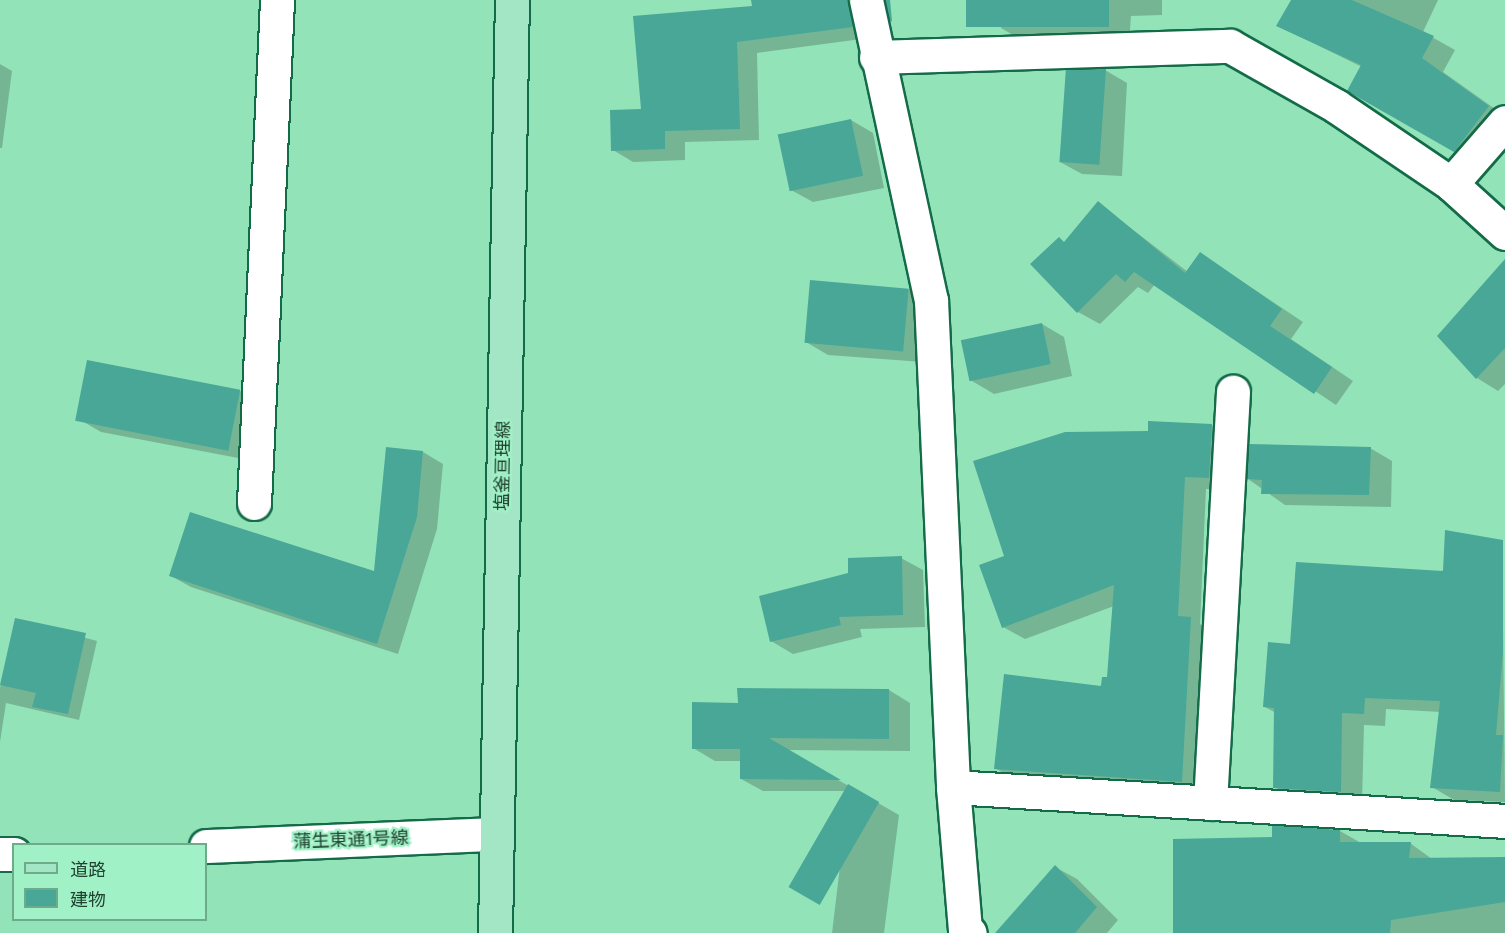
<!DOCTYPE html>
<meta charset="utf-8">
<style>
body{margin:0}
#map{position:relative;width:1505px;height:933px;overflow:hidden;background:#93e3b9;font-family:"Work Sans","Noto Sans JP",sans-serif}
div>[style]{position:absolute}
.shadow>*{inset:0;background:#0003}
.building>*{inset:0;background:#49a797;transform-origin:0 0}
.roads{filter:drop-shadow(2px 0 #136b48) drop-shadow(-2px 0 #136b48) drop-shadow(0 2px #136b48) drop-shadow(0 -2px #136b48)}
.minor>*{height:33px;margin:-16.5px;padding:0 16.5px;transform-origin:16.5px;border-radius:16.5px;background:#fff}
.tertiary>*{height:33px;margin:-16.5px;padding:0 16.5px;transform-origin:16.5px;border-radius:16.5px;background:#fff}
.primary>*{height:33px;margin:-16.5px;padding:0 16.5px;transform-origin:16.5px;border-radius:16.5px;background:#a3e6c6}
span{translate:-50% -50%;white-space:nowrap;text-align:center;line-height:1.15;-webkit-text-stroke:4.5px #a0f1c6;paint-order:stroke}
.street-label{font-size:18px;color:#204231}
.legend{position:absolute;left:12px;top:843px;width:195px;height:78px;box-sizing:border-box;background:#a0f1c6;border:2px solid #6dab8a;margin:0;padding:8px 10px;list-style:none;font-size:18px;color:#204231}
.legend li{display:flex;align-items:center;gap:12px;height:30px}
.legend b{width:30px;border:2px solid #6dab8a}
</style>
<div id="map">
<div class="shadow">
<div style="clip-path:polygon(753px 0,864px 0,869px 38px,757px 53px,759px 140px,685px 142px,685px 160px,633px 162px,613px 150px,643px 111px,754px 7px)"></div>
<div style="clip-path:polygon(1002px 0,1162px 0,1162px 15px,1131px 16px,1129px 43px,1023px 41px,1001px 28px)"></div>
<div style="clip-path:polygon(1293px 0,1438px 0,1423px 32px,1455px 50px,1443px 72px,1505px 116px,1476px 164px,1349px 90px,1362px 67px,1278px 26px)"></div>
<div style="clip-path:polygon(0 64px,12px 71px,2px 148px,0 148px)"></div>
<div style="clip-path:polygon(1105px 70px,1127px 83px,1122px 176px,1082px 174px,1060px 162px)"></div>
<div style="clip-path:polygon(851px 120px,873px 133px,884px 188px,813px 202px,791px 190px)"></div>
<div style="clip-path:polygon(1098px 203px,1188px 272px,1201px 254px,1303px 322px,1291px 339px,1353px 381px,1336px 405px,1155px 284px,1148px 293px,1138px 287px,1100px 324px,1078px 312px,1059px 239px,1065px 243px)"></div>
<div style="clip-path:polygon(1505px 262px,1505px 384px,1498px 391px,1477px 378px)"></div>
<div style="clip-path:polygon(909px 289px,931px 302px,936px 363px,828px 355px,806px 342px)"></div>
<div style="clip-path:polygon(1042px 324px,1064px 337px,1072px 376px,994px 394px,972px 381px)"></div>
<div style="clip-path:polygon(89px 361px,240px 391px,259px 403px,254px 461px,101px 432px,82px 421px)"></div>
<div style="clip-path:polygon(1150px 423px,1212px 425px,1234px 438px,1231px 490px,1206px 489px,1200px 624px,1212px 631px,1203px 794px,1017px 781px,995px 768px,1109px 679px,1114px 606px,1025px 639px,1003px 627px,1005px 557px,1149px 433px)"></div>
<div style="clip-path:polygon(1370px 448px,1392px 461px,1391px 507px,1285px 505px,1248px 479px)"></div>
<div style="clip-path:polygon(423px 452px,443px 464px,437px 529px,398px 654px,191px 587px,171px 576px,375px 573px)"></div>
<div style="clip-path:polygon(1502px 541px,1505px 802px,1454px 800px,1432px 787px,1441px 712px,1386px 709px,1385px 726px,1364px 725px,1362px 804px,1297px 800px,1275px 787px,1276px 713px,1265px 707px,1292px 645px)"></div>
<div style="clip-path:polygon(901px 558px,923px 570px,925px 627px,860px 629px,862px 637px,793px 654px,771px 641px,850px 574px)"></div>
<div style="clip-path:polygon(16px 619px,97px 641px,79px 720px,6px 703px,0 742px,0 688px)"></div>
<div style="clip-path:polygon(889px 690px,910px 703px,910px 751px,786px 750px,899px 815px,884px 933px,832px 933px,849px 791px,763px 791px,741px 779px,742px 761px,715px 761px,693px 748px,740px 704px)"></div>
<div style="clip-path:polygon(1340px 831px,1361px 843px,1410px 843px,1432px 859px,1505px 865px,1505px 933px,1174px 933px,1274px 839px)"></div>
<div style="clip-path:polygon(1055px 867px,1077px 879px,1118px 920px,1107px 933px,1000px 933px)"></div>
</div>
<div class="building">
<div style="clip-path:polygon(751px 0,848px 0,853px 27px,737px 42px,740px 129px,665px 131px,665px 149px,611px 151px,610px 110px,641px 109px,633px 16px,752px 6px)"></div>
<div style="clip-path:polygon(885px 0,890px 0,892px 21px,890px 22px)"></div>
<div style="left:966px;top:0;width:143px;height:27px"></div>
<div style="clip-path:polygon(1291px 0,1352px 0,1434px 36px,1422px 58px,1489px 106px,1454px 152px,1347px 91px,1361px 65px,1276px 26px)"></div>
<div style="left:1106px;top:69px;width:96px;height:40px;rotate:94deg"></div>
<div style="left:851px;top:119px;width:58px;height:75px;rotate:78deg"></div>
<div style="clip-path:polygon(1098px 201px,1185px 273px,1200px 252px,1282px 309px,1270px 326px,1332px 367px,1314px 394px,1134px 272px,1125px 282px,1116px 274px,1077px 313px,1030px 264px,1059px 237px,1064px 242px)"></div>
<div style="clip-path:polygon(1505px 259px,1505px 348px,1476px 379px,1437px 336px)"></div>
<div style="left:810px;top:280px;width:99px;height:63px;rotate:5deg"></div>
<div style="left:1042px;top:323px;width:42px;height:83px;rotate:78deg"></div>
<div style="left:87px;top:360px;width:156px;height:62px;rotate:11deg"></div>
<div style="clip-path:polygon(1148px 421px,1212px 424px,1209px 478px,1185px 477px,1178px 616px,1191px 617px,1182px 782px,994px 769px,1004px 674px,1101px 686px,1102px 677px,1107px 677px,1114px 585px,1002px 628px,979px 565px,1004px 556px,973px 461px,1065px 432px,1148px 431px)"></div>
<div style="clip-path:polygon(1249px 444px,1371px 447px,1369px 495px,1261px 494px,1262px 480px,1247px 479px)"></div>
<div style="clip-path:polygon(386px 447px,423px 451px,417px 517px,377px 644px,169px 576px,190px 512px,374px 571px)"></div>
<div style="clip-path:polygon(1445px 530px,1503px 540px,1503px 651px,1496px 735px,1503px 735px,1500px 792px,1430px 788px,1440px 701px,1365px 698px,1364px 714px,1342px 713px,1341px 792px,1273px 788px,1274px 708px,1263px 707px,1268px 642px,1290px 644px,1296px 562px,1443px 571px)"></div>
<div style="clip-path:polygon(902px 556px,903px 615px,839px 617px,841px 625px,770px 642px,759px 596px,848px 573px,848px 558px)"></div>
<div style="clip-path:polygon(15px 618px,86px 633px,68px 714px,32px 707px,36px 693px,0 685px)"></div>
<div style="clip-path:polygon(737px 688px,889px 689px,889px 739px,769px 738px,841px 780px,740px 779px,740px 749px,692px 749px,692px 702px,738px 703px)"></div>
<div style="left:848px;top:784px;width:36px;height:119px;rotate:30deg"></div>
<div style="clip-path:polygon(1272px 825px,1340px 830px,1340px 842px,1411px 842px,1409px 858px,1505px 857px,1505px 902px,1391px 920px,1390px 933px,1173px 933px,1173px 839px,1272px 837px)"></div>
<div style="clip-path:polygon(1055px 865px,1097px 907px,1075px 933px,995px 933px)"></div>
</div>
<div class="roads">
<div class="minor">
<div style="left:866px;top:0;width:307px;rotate:77.8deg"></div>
<div style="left:931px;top:300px;width:487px;rotate:87.4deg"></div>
<div style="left:953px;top:787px;width:143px;rotate:85.2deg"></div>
<div style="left:965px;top:929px;width:6px;rotate:39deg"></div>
<div style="left:876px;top:57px;width:354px;rotate:-1.8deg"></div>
<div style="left:1230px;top:46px;width:122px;rotate:29.5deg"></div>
<div style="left:1336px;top:106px;width:139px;rotate:34.1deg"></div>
<div style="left:1451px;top:184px;width:82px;rotate:-48.9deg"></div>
<div style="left:1451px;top:184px;width:73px;rotate:42.2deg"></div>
<div style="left:254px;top:503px;width:504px;rotate:-87.38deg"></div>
<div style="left:953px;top:787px;width:553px;rotate:3.52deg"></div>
<div style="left:1210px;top:803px;width:412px;rotate:-86.8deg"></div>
</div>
<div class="tertiary">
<div style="left:206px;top:846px;width:291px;rotate:-2.4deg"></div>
<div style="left:0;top:854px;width:14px"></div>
</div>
<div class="primary">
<div style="left:495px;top:933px;width:933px;rotate:-88.96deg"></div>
</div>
</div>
<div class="street-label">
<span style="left:503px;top:466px;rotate:-89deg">塩釜亘理線</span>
<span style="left:351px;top:840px;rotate:-2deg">蒲生東通1号線</span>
</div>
<ul class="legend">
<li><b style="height:8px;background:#a3e6c6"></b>道路</li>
<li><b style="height:16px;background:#49a797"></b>建物</li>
</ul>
</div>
